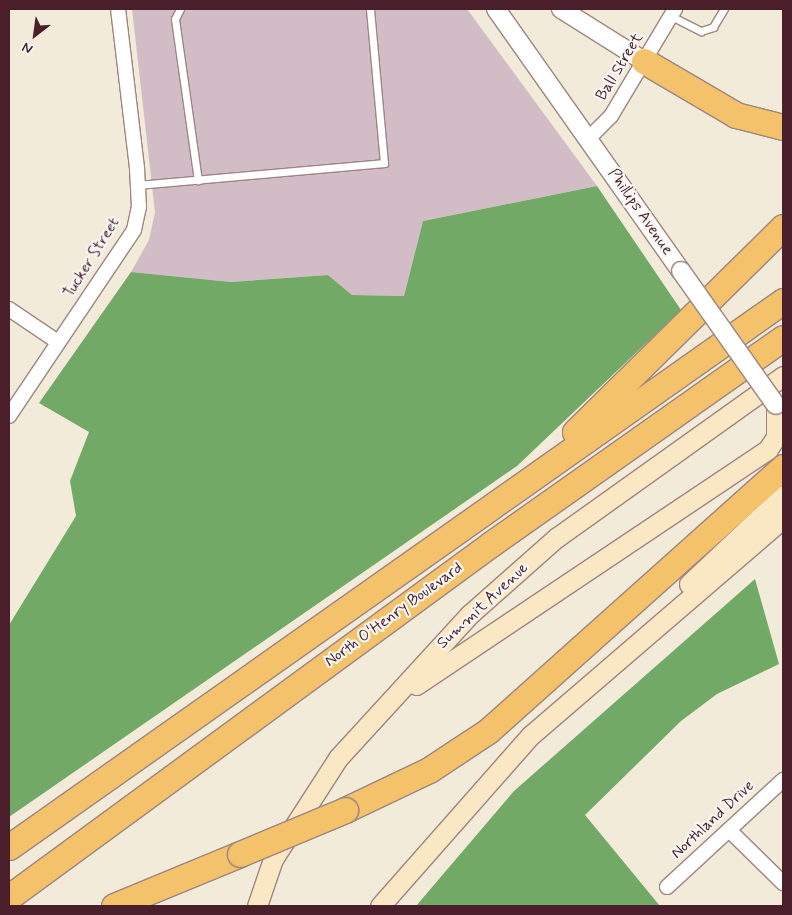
<!DOCTYPE html>
<style>
body{margin:0}
#map{position:relative;width:792px;height:915px;overflow:hidden;background:#f2ebd9;font-family:Mynerve,sans-serif}
div>[style]{position:absolute}
.industrial>*{inset:0;background:#d2bdc7}
.forest>*{inset:0;background:#72a967}
.roads{filter:drop-shadow(1px 0 #9e8582) drop-shadow(-1px 0 #9e8582) drop-shadow(0 1px #9e8582) drop-shadow(0 -1px #9e8582)}
.service>*{height:7px;margin:-3.5px;padding:0 3.5px;transform-origin:3.5px;border-radius:3.5px;background:#fff}
.minor>*{height:14px;margin:-7px;padding:0 7px;transform-origin:7px;border-radius:7px;background:#fff}
.tertiary>*{height:18px;margin:-9px;padding:0 9px;transform-origin:9px;border-radius:9px;background:#fff}
.secondary>*{height:19px;margin:-9.5px;padding:0 9.5px;transform-origin:9.5px;border-radius:9.5px;background:#fae7c3}
.motorway>*{height:25px;margin:-12.5px;padding:0 12.5px;transform-origin:12.5px;border-radius:12.5px;background:#f3c26a}
.bridges{filter:drop-shadow(1px 0 #9e8582) drop-shadow(-1px 0 #9e8582) drop-shadow(0 1px #9e8582) drop-shadow(0 -1px #9e8582)}
.tertiary-bridge>*{height:18px;margin:-9px;padding:0 9px;transform-origin:9px;border-radius:9px;background:#fff}
.motorway-bridge>*{height:25px;margin:-12.5px;padding:0 12.5px;transform-origin:12.5px;border-radius:12.5px;background:#f3c26a}
span{translate:-50% -50%;white-space:nowrap;text-align:center;line-height:1.15;-webkit-text-stroke:4.5px #f6f6f2;paint-order:stroke}
.street-label{font-size:16px;color:#4a1f2b}
.frame{position:absolute;inset:0;border:10px solid #4a1f2b;pointer-events:none}
.north{position:absolute;left:10px;top:10px;width:50px;height:50px;-webkit-text-stroke:4px #f6f6f2;paint-order:stroke;rotate:210deg;font-size:14px;font-weight:700;line-height:20px;text-align:center;color:#4a1f2b}
.north::after{content:'';display:block;margin:auto;width:18px;height:22px;background:#4a1f2b;clip-path:polygon(50% 0,100% 100%,50% 72%,0 100%)}
</style>
<div id="map">
<div class="industrial">
<div style="clip-path:polygon(132px 9px,467px 9px,597px 186px,423px 221px,404px 296px,352px 295px,328px 275px,231px 282px,131px 272px,149px 240px,155px 212px)"></div>
</div>
<div class="forest">
<div style="clip-path:polygon(597px 186px,681px 310px,517px 466px,9px 817px,9px 625px,76px 516px,70px 481px,89px 432px,39px 403px,131px 272px,231px 282px,328px 275px,352px 295px,404px 296px,423px 221px)"></div>
<div style="clip-path:polygon(755px 579px,779px 664px,717px 694px,681px 721px,585px 815px,660px 906px,416px 906px,514px 791px)"></div>
</div>
<div class="roads">
<div class="service">
<div style="left:180px;top:9px;width:11px;rotate:117deg"></div>
<div style="left:175px;top:19px;width:163px;rotate:81.9deg"></div>
<div style="left:671px;top:16px;width:34px;rotate:27deg"></div>
<div style="left:701px;top:31px;width:13px;rotate:-18deg"></div>
<div style="left:713px;top:27px;width:21px;rotate:-59deg"></div>
<div style="left:138px;top:185px;width:247px;rotate:-5.1deg"></div>
<div style="left:384px;top:163px;width:155px;rotate:-95.2deg"></div>
</div>
<div class="minor">
<div style="left:588px;top:139px;width:33px;rotate:-45deg"></div>
<div style="left:611px;top:116px;width:125px;rotate:-59.1deg"></div>
<div style="left:9px;top:309px;width:59px;rotate:34deg"></div>
<div style="left:9px;top:416px;width:224px;rotate:-56.1deg"></div>
<div style="left:134px;top:230px;width:24px;rotate:-78deg"></div>
<div style="left:139px;top:207px;width:39px;rotate:-93deg"></div>
<div style="left:137px;top:168px;width:160px;rotate:-96.8deg"></div>
<div style="left:729px;top:830px;width:76px;rotate:44.5deg"></div>
<div style="left:667px;top:887px;width:158px;rotate:-42.7deg"></div>
</div>
<div class="tertiary">
<div style="left:496px;top:9px;width:321px;rotate:54.8deg"></div>
<div style="left:561px;top:9px;width:98px;rotate:32.1deg"></div>
</div>
<div class="secondary">
<div style="left:689px;top:584px;width:129px;rotate:-43.4deg"></div>
<div style="left:416px;top:685px;width:424px;rotate:-33.8deg"></div>
<div style="left:768px;top:449px;width:14px;rotate:-56deg"></div>
<div style="left:776px;top:437px;width:32px;rotate:-90deg"></div>
<div style="left:257px;top:906px;width:50px;rotate:-71.2deg"></div>
<div style="left:273px;top:859px;width:120px;rotate:-57.2deg"></div>
<div style="left:338px;top:758px;width:195px;rotate:-47.5deg"></div>
<div style="left:470px;top:614px;width:115px;rotate:-41.5deg"></div>
<div style="left:556px;top:538px;width:279px;rotate:-35.5deg"></div>
<div style="left:380px;top:906px;width:228px;rotate:-48.6deg"></div>
<div style="left:531px;top:735px;width:333px;rotate:-40.7deg"></div>
</div>
<div class="motorway">
<div style="left:644px;top:61px;width:107px;rotate:30.4deg"></div>
<div style="left:736px;top:115px;width:49px;rotate:14.3deg"></div>
<div style="left:575px;top:432px;width:292px;rotate:-44.6deg"></div>
<div style="left:345px;top:810px;width:93px;rotate:-25.5deg"></div>
<div style="left:429px;top:770px;width:71px;rotate:-33.5deg"></div>
<div style="left:488px;top:731px;width:396px;rotate:-41.8deg"></div>
<div style="left:9px;top:847px;width:947px;rotate:-35.2deg"></div>
<div style="left:9px;top:897px;width:597px;rotate:-36.22deg"></div>
<div style="left:491px;top:544px;width:357px;rotate:-35.2deg"></div>
<div style="left:114px;top:906px;width:136px;rotate:-22.4deg"></div>
</div>
</div>
<div class="bridges">
<div class="tertiary-bridge">
<div style="left:681px;top:271px;width:164px;rotate:54.7deg"></div>
</div>
<div class="motorway-bridge">
<div style="left:240px;top:854px;width:114px;rotate:-22.7deg"></div>
</div>
</div>
<div class="street-label">
<span style="left:620px;top:67px;rotate:-59deg">Ball Street</span>
<span style="left:640px;top:212px;rotate:55deg">Phillips Avenue</span>
<span style="left:92px;top:258px;rotate:-58deg">Tucker Street</span>
<span style="left:483px;top:606px;rotate:-43deg">Summit Avenue</span>
<span style="left:394px;top:615px;rotate:-36deg">North O'Henry Boulevard</span>
<span style="left:713px;top:820px;rotate:-43deg">Northland Drive</span>
</div>
<div class="frame"></div>
<div class="north">N</div>
</div>
